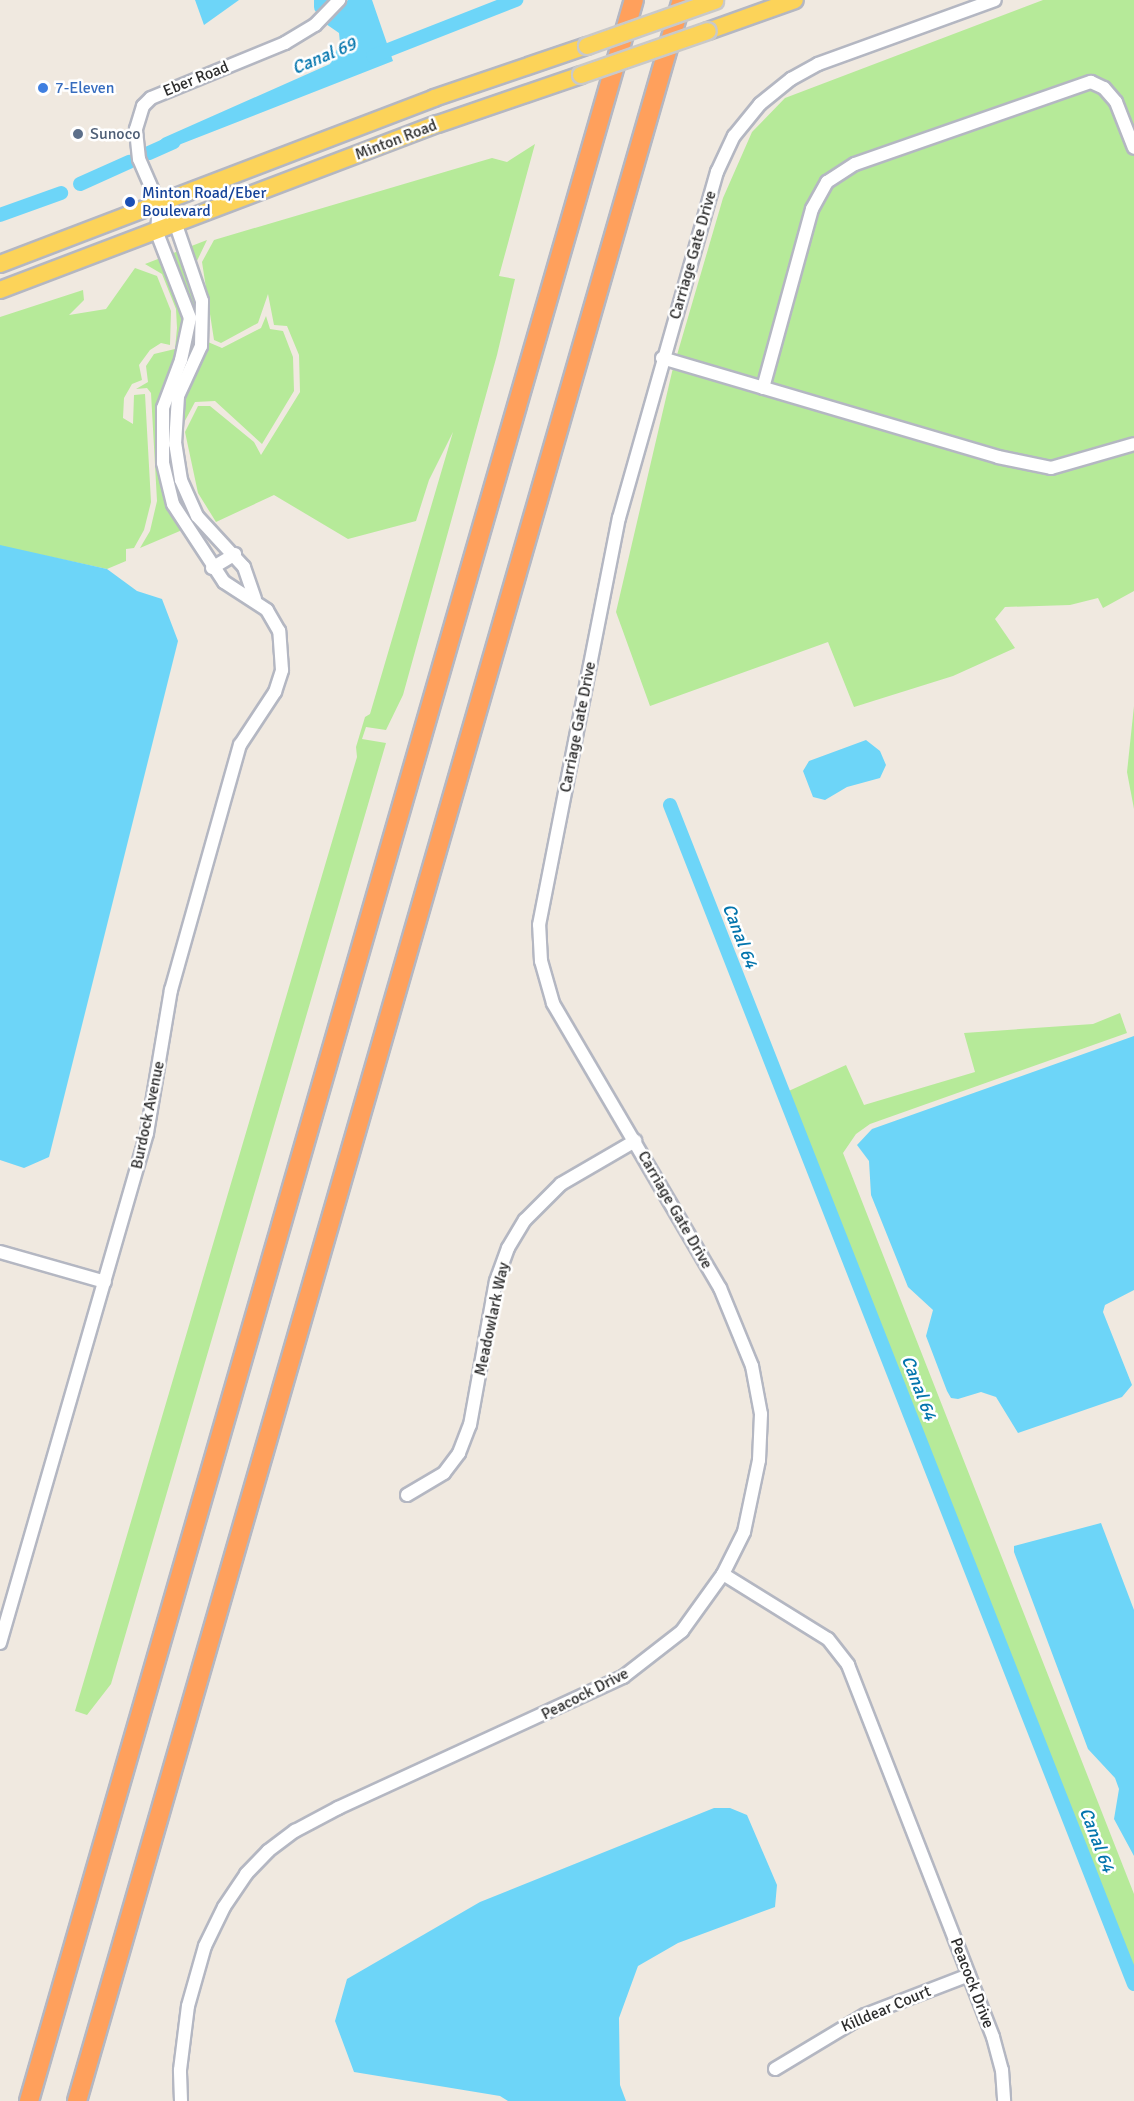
<!DOCTYPE html>
<style>
body{margin:0}
#map{position:relative;width:1134px;height:2101px;overflow:hidden;background:#f0e9e0;font-family:Signika,sans-serif}
div>[style]{position:absolute}
.green>*{inset:0;background:#b6ea99}
.water>*{inset:0;background:#6dd5f8}
.canal>*{height:14px;margin:-7px;padding:0 7px;transform-origin:7px;border-radius:7px;background:#6dd5f8}
.roads{filter:drop-shadow(2px 0 #b4b7c2) drop-shadow(-2px 0 #b4b7c2) drop-shadow(0 2px #b4b7c2) drop-shadow(0 -2px #b4b7c2)}
.minor>*{height:12px;margin:-6px;padding:0 6px;transform-origin:6px;border-radius:6px;background:#fff}
.major>*{height:16px;margin:-8px;padding:0 8px;transform-origin:8px;border-radius:8px;background:#fcd359}
.highway>*{height:18px;margin:-9px;padding:0 9px;transform-origin:9px;border-radius:9px;background:#ffa05c}
.bridges{filter:drop-shadow(2px 0 #c9c9c9) drop-shadow(-2px 0 #c9c9c9) drop-shadow(0 2px #c9c9c9) drop-shadow(0 -2px #c9c9c9)}
.major-bridge>*{height:16px;margin:-8px;padding:0 8px;transform-origin:8px;border-radius:8px;background:#fcd359}
.dots>*{width:16px;height:16px;translate:-50% -50%;box-sizing:border-box;border:3px solid #fff;border-radius:50%}
span{translate:-50% -50%;white-space:nowrap;text-align:center;line-height:1.15;-webkit-text-stroke:5px #fff;paint-order:stroke}
.street-label{font-size:16px;color:#2e2e2e}
.shop-label{font-size:16px;color:#366cbe}
.left{translate:0 -50%;text-align:left}
.service-label{font-size:16px;color:#4e5e75}
.transit-label{font-size:16px;color:#164399}
.water-label{font-size:18px;color:#0375ad;font-style:italic}
</style>
<div id="map">
<div class="green">
<div style="clip-path:polygon(1043px 0,1134px 0,1134px 591px,1103px 608px,1098px 598px,1070px 605px,1005px 607px,995px 619px,1015px 648px,953px 676px,854px 707px,828px 642px,650px 706px,616px 612px,672px 372px,723px 198px,752px 132px,785px 98px)"></div>
<div style="clip-path:polygon(535px 144px,499px 276px,515px 279px,497px 355px,403px 695px,386px 730px,366px 727px,362px 739px,386px 743px,111px 1684px,87px 1715px,75px 1711px,357px 757px,356px 747px,365px 717px,370px 714px,453px 432px,429px 480px,416px 521px,348px 539px,274px 495px,216px 522px,198px 493px,185px 432px,198px 406px,210px 406px,254px 442px,261px 455px,300px 392px,299px 355px,287px 326px,274px 325px,268px 294px,258px 323px,221px 343px,214px 340px,202px 262px,214px 240px,492px 158px,507px 162px)"></div>
<div style="clip-path:polygon(207px 240px,196px 263px,208px 342px,222px 348px,261px 328px,266px 316px,270px 329px,283px 331px,293px 357px,294px 391px,262px 444px,215px 401px,195px 402px,179px 432px,192px 494px,208px 519px,140px 548px,150px 531px,157px 501px,151px 393px,147px 388px,136px 389px,148px 382px,146px 366px,154px 354px,175px 349px,177px 328px,176px 309px,162px 274px,145px 264px)"></div>
<div style="clip-path:polygon(135px 268px,157px 276px,171px 311px,170px 345px,161px 343px,150px 350px,139px 365px,142px 380px,132px 384px,124px 398px,123px 418px,133px 424px,134px 395px,145px 394px,151px 502px,144px 530px,134px 548px,126px 549px,126px 561px,107px 569px,0 546px,0 317px,83px 290px,84px 300px,69px 315px,106px 309px)"></div>
<div style="clip-path:polygon(1134px 706px,1134px 809px,1127px 772px)"></div>
<div style="clip-path:polygon(1120px 1013px,1127px 1033px,870px 1124px,856px 1134px,843px 1153px,1134px 1894px,1134px 1982px,782px 1094px,846px 1065px,864px 1105px,975px 1072px,964px 1033px,1093px 1024px)"></div>
</div>
<div class="water">
<div style="clip-path:polygon(195px 0,239px 0,204px 25px)"></div>
<div style="clip-path:polygon(348px 0,372px 0,393px 61px,158px 153px,155px 145px,163px 138px,330px 64px,340px 43px,339px 33px,326px 24px)"></div>
<div style="clip-path:polygon(0 545px,107px 569px,137px 591px,162px 599px,178px 641px,49px 1157px,24px 1168px,0 1160px)"></div>
<div style="clip-path:polygon(866px 740px,880px 751px,886px 765px,880px 778px,847px 787px,825px 800px,813px 797px,803px 771px,809px 761px)"></div>
<div style="clip-path:polygon(1134px 1036px,1134px 1290px,1105px 1305px,1103px 1312px,1132px 1385px,1122px 1397px,1018px 1433px,996px 1397px,981px 1392px,958px 1399px,951px 1398px,947px 1391px,926px 1336px,933px 1310px,908px 1287px,871px 1195px,869px 1161px,857px 1145px,872px 1129px)"></div>
<div style="clip-path:polygon(1101px 1523px,1134px 1610px,1134px 1856px,1114px 1819px,1119px 1789px,1115px 1778px,1088px 1749px,1014px 1552px,1014px 1546px)"></div>
<div style="clip-path:polygon(714px 1808px,730px 1808px,747px 1815px,777px 1885px,775px 1907px,678px 1943px,638px 1966px,619px 2018px,620px 2085px,626px 2101px,508px 2101px,500px 2096px,354px 2072px,335px 2021px,347px 1979px,480px 1902px)"></div>
</div>
<div class="canal">
<div style="left:321px;top:7px;width:7px;rotate:-90deg"></div>
<div style="left:373px;top:56px;width:154px;rotate:-21.4deg"></div>
<div style="left:149px;top:153px;width:27px;rotate:-24deg"></div>
<div style="left:80px;top:184px;width:54px;rotate:-24.2deg"></div>
<div style="left:0;top:215px;width:65px;rotate:-19.8deg"></div>
<div style="left:670px;top:805px;width:1267px;rotate:68.52deg"></div>
</div>
<div class="roads">
<div class="minor">
<div style="left:662px;top:358px;width:350px;rotate:16.4deg"></div>
<div style="left:998px;top:457px;width:54px;rotate:11.7deg"></div>
<div style="left:1051px;top:468px;width:86px;rotate:-16.1deg"></div>
<div style="left:763px;top:388px;width:186px;rotate:-74.7deg"></div>
<div style="left:812px;top:209px;width:31px;rotate:-61deg"></div>
<div style="left:827px;top:182px;width:33px;rotate:-33deg"></div>
<div style="left:855px;top:164px;width:250px;rotate:-19.2deg"></div>
<div style="left:1091px;top:82px;width:14px;rotate:25deg"></div>
<div style="left:1104px;top:88px;width:18px;rotate:49deg"></div>
<div style="left:1116px;top:102px;width:49px;rotate:68.6deg"></div>
<div style="left:212px;top:568px;width:27px;rotate:-31deg"></div>
<div style="left:255px;top:599px;width:34px;rotate:-109deg"></div>
<div style="left:244px;top:567px;width:69px;rotate:-132.7deg"></div>
<div style="left:197px;top:516px;width:39px;rotate:-114deg"></div>
<div style="left:181px;top:480px;width:36px;rotate:-99deg"></div>
<div style="left:175px;top:444px;width:48px;rotate:-86.4deg"></div>
<div style="left:178px;top:396px;width:55px;rotate:-65.3deg"></div>
<div style="left:201px;top:346px;width:45px;rotate:-88.7deg"></div>
<div style="left:202px;top:301px;width:80px;rotate:-108.9deg"></div>
<div style="left:176px;top:225px;width:26px;rotate:-130deg"></div>
<div style="left:159px;top:205px;width:50px;rotate:-113.5deg"></div>
<div style="left:139px;top:159px;width:30px;rotate:-96deg"></div>
<div style="left:136px;top:129px;width:24px;rotate:-73deg"></div>
<div style="left:143px;top:106px;width:11px;rotate:-45deg"></div>
<div style="left:151px;top:98px;width:145px;rotate:-22.3deg"></div>
<div style="left:285px;top:43px;width:35px;rotate:-31deg"></div>
<div style="left:315px;top:25px;width:35px;rotate:-46deg"></div>
<div style="left:0;top:1252px;width:109px;rotate:15.9deg"></div>
<div style="left:407px;top:1495px;width:43px;rotate:-30.7deg"></div>
<div style="left:444px;top:1473px;width:25px;rotate:-53deg"></div>
<div style="left:459px;top:1453px;width:30px;rotate:-69deg"></div>
<div style="left:470px;top:1425px;width:146px;rotate:-79.8deg"></div>
<div style="left:496px;top:1281px;width:35px;rotate:-70deg"></div>
<div style="left:508px;top:1248px;width:33px;rotate:-59deg"></div>
<div style="left:525px;top:1220px;width:51px;rotate:-45deg"></div>
<div style="left:561px;top:1184px;width:86px;rotate:-30.2deg"></div>
<div style="left:723px;top:1574px;width:123px;rotate:31.8deg"></div>
<div style="left:828px;top:1639px;width:33px;rotate:52deg"></div>
<div style="left:848px;top:1665px;width:399px;rotate:68.7deg"></div>
<div style="left:993px;top:2037px;width:34px;rotate:75deg"></div>
<div style="left:1002px;top:2070px;width:31px;rotate:86deg"></div>
<div style="left:0;top:1643px;width:531px;rotate:-73.92deg"></div>
<div style="left:147px;top:1133px;width:145px;rotate:-80.5deg"></div>
<div style="left:171px;top:990px;width:255px;rotate:-74.3deg"></div>
<div style="left:240px;top:745px;width:64px;rotate:-56.6deg"></div>
<div style="left:275px;top:692px;width:23px;rotate:-72deg"></div>
<div style="left:282px;top:670px;width:39px;rotate:-94deg"></div>
<div style="left:279px;top:631px;width:24px;rotate:-120deg"></div>
<div style="left:267px;top:610px;width:51px;rotate:-146.9deg"></div>
<div style="left:224px;top:582px;width:93px;rotate:-123.2deg"></div>
<div style="left:173px;top:504px;width:42px;rotate:-103.7deg"></div>
<div style="left:163px;top:463px;width:55px;rotate:-90deg"></div>
<div style="left:163px;top:408px;width:51px;rotate:-69.4deg"></div>
<div style="left:181px;top:360px;width:43px;rotate:-77.9deg"></div>
<div style="left:190px;top:318px;width:91px;rotate:-111.2deg"></div>
<div style="left:157px;top:233px;width:28px;rotate:-86deg"></div>
<div style="left:775px;top:2069px;width:105px;rotate:-31deg"></div>
<div style="left:865px;top:2015px;width:111px;rotate:-21deg"></div>
<div style="left:181px;top:2101px;width:31px;rotate:-92deg"></div>
<div style="left:180px;top:2070px;width:64px;rotate:-82.9deg"></div>
<div style="left:188px;top:2006px;width:62px;rotate:-74.2deg"></div>
<div style="left:205px;top:1946px;width:43px;rotate:-64deg"></div>
<div style="left:224px;top:1907px;width:40px;rotate:-56deg"></div>
<div style="left:246px;top:1874px;width:32px;rotate:-46deg"></div>
<div style="left:268px;top:1851px;width:34px;rotate:-37deg"></div>
<div style="left:295px;top:1831px;width:49px;rotate:-28.1deg"></div>
<div style="left:338px;top:1808px;width:314px;rotate:-24.7deg"></div>
<div style="left:623px;top:1677px;width:75px;rotate:-37.9deg"></div>
<div style="left:682px;top:1631px;width:70px;rotate:-54.3deg"></div>
<div style="left:723px;top:1574px;width:47px;rotate:-63.4deg"></div>
<div style="left:744px;top:1532px;width:74px;rotate:-78.2deg"></div>
<div style="left:759px;top:1460px;width:46px;rotate:-87.5deg"></div>
<div style="left:761px;top:1414px;width:49px;rotate:-100.6deg"></div>
<div style="left:752px;top:1366px;width:84px;rotate:-112.3deg"></div>
<div style="left:720px;top:1288px;width:330px;rotate:-120.4deg"></div>
<div style="left:553px;top:1003px;width:44px;rotate:-105.9deg"></div>
<div style="left:541px;top:961px;width:36px;rotate:-93deg"></div>
<div style="left:539px;top:925px;width:415px;rotate:-78.9deg"></div>
<div style="left:619px;top:518px;width:360px;rotate:-74.2deg"></div>
<div style="left:717px;top:172px;width:40px;rotate:-65deg"></div>
<div style="left:734px;top:136px;width:41px;rotate:-50.9deg"></div>
<div style="left:760px;top:104px;width:40px;rotate:-39deg"></div>
<div style="left:791px;top:79px;width:31px;rotate:-29deg"></div>
<div style="left:818px;top:64px;width:188px;rotate:-19.9deg"></div>
</div>
<div class="major">
<div style="left:708px;top:31px;width:92px;rotate:-19.6deg"></div>
<div style="left:0;top:264px;width:465px;rotate:-20.9deg"></div>
<div style="left:434px;top:98px;width:162px;rotate:-18.8deg"></div>
<div style="left:0;top:290px;width:468px;rotate:-20.8deg"></div>
<div style="left:438px;top:124px;width:151px;rotate:-18.9deg"></div>
</div>
<div class="highway">
<div style="left:29px;top:2101px;width:2186px;rotate:-73.94deg"></div>
<div style="left:77px;top:2101px;width:2186px;rotate:-73.94deg"></div>
</div>
</div>
<div class="bridges">
<div class="major-bridge">
<div style="left:587px;top:46px;width:136px;rotate:-19.4deg"></div>
<div style="left:581px;top:75px;width:134px;rotate:-19.1deg"></div>
</div>
</div>
<div class="dots">
<div style="left:43px;top:88px;background:#3f7fe0"></div>
<div style="left:78px;top:134px;background:#5c6f8a"></div>
<div style="left:130px;top:202px;background:#1a4fb4"></div>
</div>
<div class="street-label">
<span style="left:196px;top:79px;rotate:-22deg">Eber Road</span>
<span style="left:396px;top:140px;rotate:-21deg">Minton Road</span>
<span style="left:693px;top:255px;rotate:-74deg">Carriage Gate Drive</span>
<span style="left:578px;top:727px;rotate:-79deg">Carriage Gate Drive</span>
<span style="left:148px;top:1115px;rotate:-78deg">Burdock Avenue</span>
<span style="left:675px;top:1210px;rotate:60deg">Carriage Gate Drive</span>
<span style="left:492px;top:1319px;rotate:-78deg">Meadowlark Way</span>
<span style="left:585px;top:1694px;rotate:-27deg">Peacock Drive</span>
<span style="left:972px;top:1983px;rotate:69deg">Peacock Drive</span>
<span style="left:886px;top:2009px;rotate:-23deg">Killdear Court</span>
</div>
<div class="shop-label">
<span class="left" style="left:55px;top:88px">7-Eleven</span>
</div>
<div class="service-label">
<span class="left" style="left:90px;top:134px">Sunoco</span>
</div>
<div class="transit-label">
<span class="left" style="left:142px;top:202px">Minton Road/Eber<br>Boulevard</span>
</div>
<div class="water-label">
<span style="left:324px;top:56px;rotate:-23deg">Canal 69</span>
<span style="left:740px;top:936px;rotate:69deg">Canal 64</span>
<span style="left:919px;top:1388px;rotate:69deg">Canal 64</span>
<span style="left:1097px;top:1840px;rotate:69deg">Canal 64</span>
</div>
</div>
